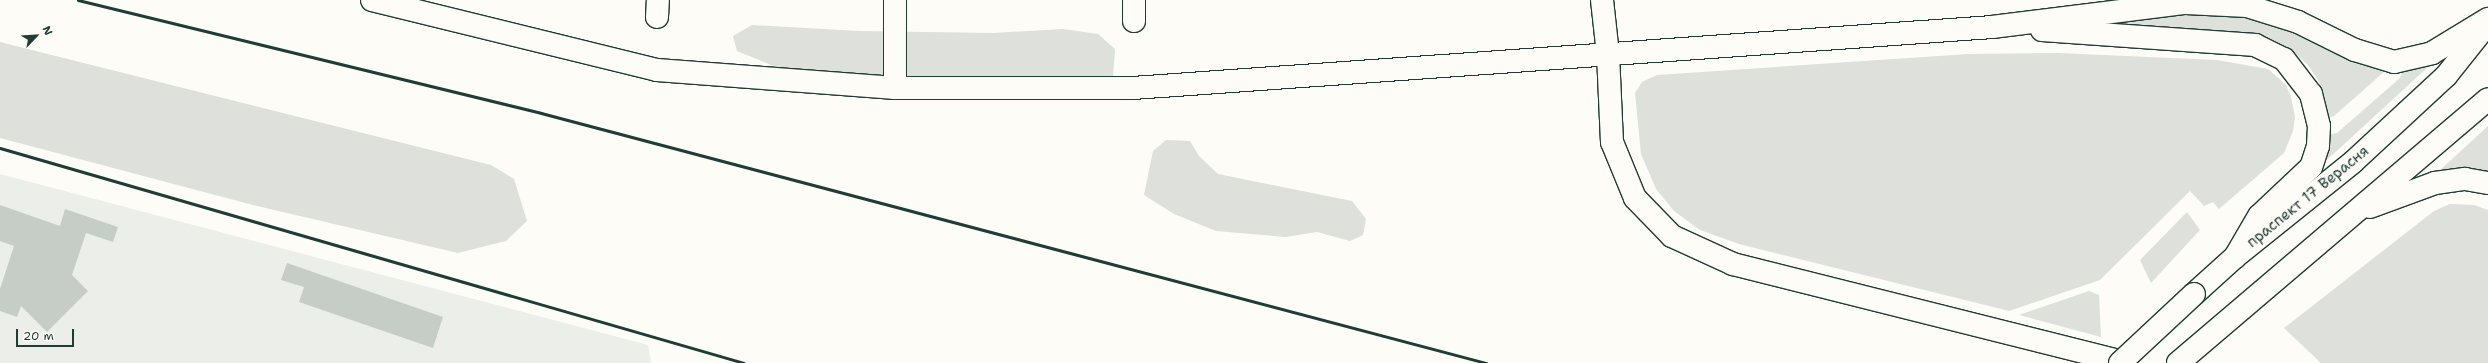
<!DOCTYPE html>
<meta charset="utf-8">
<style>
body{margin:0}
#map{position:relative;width:2488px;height:363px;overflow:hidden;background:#fdfcf7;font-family:"Shantell Sans",sans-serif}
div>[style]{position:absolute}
.built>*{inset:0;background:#eceee9}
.green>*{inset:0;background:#dde0db}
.building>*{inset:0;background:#c6cdc7}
.roads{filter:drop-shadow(1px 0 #1f3d34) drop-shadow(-1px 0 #1f3d34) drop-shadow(0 1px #1f3d34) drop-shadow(0 -1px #1f3d34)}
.minor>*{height:22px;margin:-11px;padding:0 11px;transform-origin:11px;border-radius:11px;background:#fdfcf7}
.major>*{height:22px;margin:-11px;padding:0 11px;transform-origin:11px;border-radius:11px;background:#fdfcf7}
.rail>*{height:3px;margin:-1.5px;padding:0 1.5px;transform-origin:1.5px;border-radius:1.5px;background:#1f3d34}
.bridges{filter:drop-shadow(1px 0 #1f3d34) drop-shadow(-1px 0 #1f3d34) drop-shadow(0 1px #1f3d34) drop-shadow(0 -1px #1f3d34)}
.major-bridge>*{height:22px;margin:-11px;padding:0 11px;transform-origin:11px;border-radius:11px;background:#fdfcf7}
span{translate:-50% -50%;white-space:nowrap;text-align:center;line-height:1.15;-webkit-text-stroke:3.5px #fdfcf7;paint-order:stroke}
.street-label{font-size:15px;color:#1f3d34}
.north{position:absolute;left:16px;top:16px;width:40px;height:40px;-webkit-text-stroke:3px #fdfcf7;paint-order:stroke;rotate:65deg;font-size:11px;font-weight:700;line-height:16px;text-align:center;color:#1f3d34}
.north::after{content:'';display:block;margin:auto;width:14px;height:18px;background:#1f3d34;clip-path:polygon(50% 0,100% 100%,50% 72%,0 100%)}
.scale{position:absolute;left:16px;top:329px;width:58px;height:18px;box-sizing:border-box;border:2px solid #1f3d34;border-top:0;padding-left:5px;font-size:12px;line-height:14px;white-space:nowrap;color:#1f3d34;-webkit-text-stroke:3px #fdfcf7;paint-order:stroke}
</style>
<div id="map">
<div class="built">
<div style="clip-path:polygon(0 174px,648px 345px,651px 363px,0 363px)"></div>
</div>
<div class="green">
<div style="clip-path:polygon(2215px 13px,2275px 23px,2348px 58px,2385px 71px,2334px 116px,2327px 118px,2325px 98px,2319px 82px,2308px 65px,2289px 48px,2270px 38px,2242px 32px,2105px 27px,2104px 23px,2180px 14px)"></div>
<div style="clip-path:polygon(752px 25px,859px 31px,993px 33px,1063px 29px,1098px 34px,1115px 49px,1113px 76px,1094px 87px,823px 86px,737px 51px,733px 36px)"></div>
<div style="clip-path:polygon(0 42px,491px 165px,514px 179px,527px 221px,506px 241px,458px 253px,253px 205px,0 138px)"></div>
<div style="clip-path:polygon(2058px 53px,2217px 60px,2268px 69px,2286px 85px,2291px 97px,2295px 117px,2293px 131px,2284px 153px,2219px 209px,2213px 202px,2204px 206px,2190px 191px,2100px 280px,2009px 311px,1739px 244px,1700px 230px,1674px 211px,1656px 189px,1641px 154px,1635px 93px,1642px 82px,1657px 75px,1969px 54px)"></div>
<div style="clip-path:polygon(2428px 67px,2328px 159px,2321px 162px,2328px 135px,2337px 133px,2400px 78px,2402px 72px)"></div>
<div style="clip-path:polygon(2488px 126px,2488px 174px,2438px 172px)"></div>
<div style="clip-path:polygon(1166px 140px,1190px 141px,1199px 156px,1218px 174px,1352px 201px,1366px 219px,1363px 235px,1350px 241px,1317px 232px,1286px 237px,1216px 231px,1174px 214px,1144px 195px,1153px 151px)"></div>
<div style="clip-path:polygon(2450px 204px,2474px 205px,2488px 210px,2488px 363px,2321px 363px,2284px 328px,2434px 211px)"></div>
<div style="clip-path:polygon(2187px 212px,2200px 230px,2151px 283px,2140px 260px)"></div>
<div style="clip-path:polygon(2089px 291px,2099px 295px,2101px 337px,2019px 315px)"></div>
</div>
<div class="building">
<div style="clip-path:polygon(0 205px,60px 226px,65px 209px,118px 227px,113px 242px,86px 233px,72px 275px,88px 291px,47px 332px,21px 306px,17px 317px,0 311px,0 289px,14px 246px,0 241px)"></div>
<div style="clip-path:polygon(287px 263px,443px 317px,433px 348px,299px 302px,304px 287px,281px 280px)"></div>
</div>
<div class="roads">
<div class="minor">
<div style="left:657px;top:17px;width:17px;rotate:-87deg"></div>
<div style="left:1134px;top:21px;width:21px;rotate:-90deg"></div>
<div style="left:895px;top:88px;width:88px;rotate:-90deg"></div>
</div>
<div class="major">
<div style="left:372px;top:0;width:293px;rotate:13.8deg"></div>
<div style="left:657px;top:70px;width:239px;rotate:4.3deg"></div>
<div style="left:895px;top:88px;width:238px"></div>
<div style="left:1133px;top:88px;width:861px;rotate:-4.06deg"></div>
<div style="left:1992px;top:27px;width:195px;rotate:-7.1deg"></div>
<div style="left:2186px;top:3px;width:61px;rotate:2.8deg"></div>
<div style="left:2247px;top:6px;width:53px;rotate:17.4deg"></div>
<div style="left:2298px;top:22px;width:64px;rotate:26.2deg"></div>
<div style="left:2355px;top:50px;width:41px;rotate:17.1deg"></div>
<div style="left:2394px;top:62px;width:39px;rotate:-13deg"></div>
<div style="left:2432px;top:53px;width:66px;rotate:-31.3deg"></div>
<div style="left:1602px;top:0;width:54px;rotate:83.7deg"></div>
<div style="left:1608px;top:54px;width:88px;rotate:87.4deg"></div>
<div style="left:1612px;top:142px;width:61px;rotate:67.7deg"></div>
<div style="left:1635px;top:198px;width:53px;rotate:45.8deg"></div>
<div style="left:1672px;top:236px;width:67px;rotate:24.7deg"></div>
<div style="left:1733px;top:264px;width:405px;rotate:14.1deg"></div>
<div style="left:2042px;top:30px;width:214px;rotate:4deg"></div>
<div style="left:2255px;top:45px;width:32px;rotate:26deg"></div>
<div style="left:2284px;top:59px;width:44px;rotate:52.4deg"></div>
<div style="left:2311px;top:94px;width:33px;rotate:76deg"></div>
<div style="left:2319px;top:126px;width:20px;rotate:93deg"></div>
<div style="left:2318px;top:146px;width:22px;rotate:108deg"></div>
<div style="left:2311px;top:167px;width:71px;rotate:136.7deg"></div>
<div style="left:2259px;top:216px;width:48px;rotate:120.3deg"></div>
<div style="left:2370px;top:207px;width:69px;rotate:-20.3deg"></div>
<div style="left:2435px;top:183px;width:30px;rotate:-8deg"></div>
<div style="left:2465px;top:179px;width:23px;rotate:10deg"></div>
<div style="left:2194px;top:294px;width:55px;rotate:-42.1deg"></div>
<div style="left:2235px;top:257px;width:151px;rotate:-38.8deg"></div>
<div style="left:2353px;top:162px;width:127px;rotate:-42.8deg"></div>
<div style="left:2446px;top:76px;width:63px;rotate:-51.5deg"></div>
<div style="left:2178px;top:363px;width:407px;rotate:-40.4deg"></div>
</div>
</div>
<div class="rail">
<div style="left:78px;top:0;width:477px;rotate:13.7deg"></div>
<div style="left:541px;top:113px;width:978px;rotate:14.82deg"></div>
<div style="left:0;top:148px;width:774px;rotate:16.12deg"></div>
</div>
<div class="bridges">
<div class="major-bridge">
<div style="left:2120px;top:363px;width:101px;rotate:-43deg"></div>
</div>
</div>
<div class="street-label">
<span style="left:2308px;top:197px;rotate:-39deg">праспект 17 Верасня</span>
</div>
<div class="north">N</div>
<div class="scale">20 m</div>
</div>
